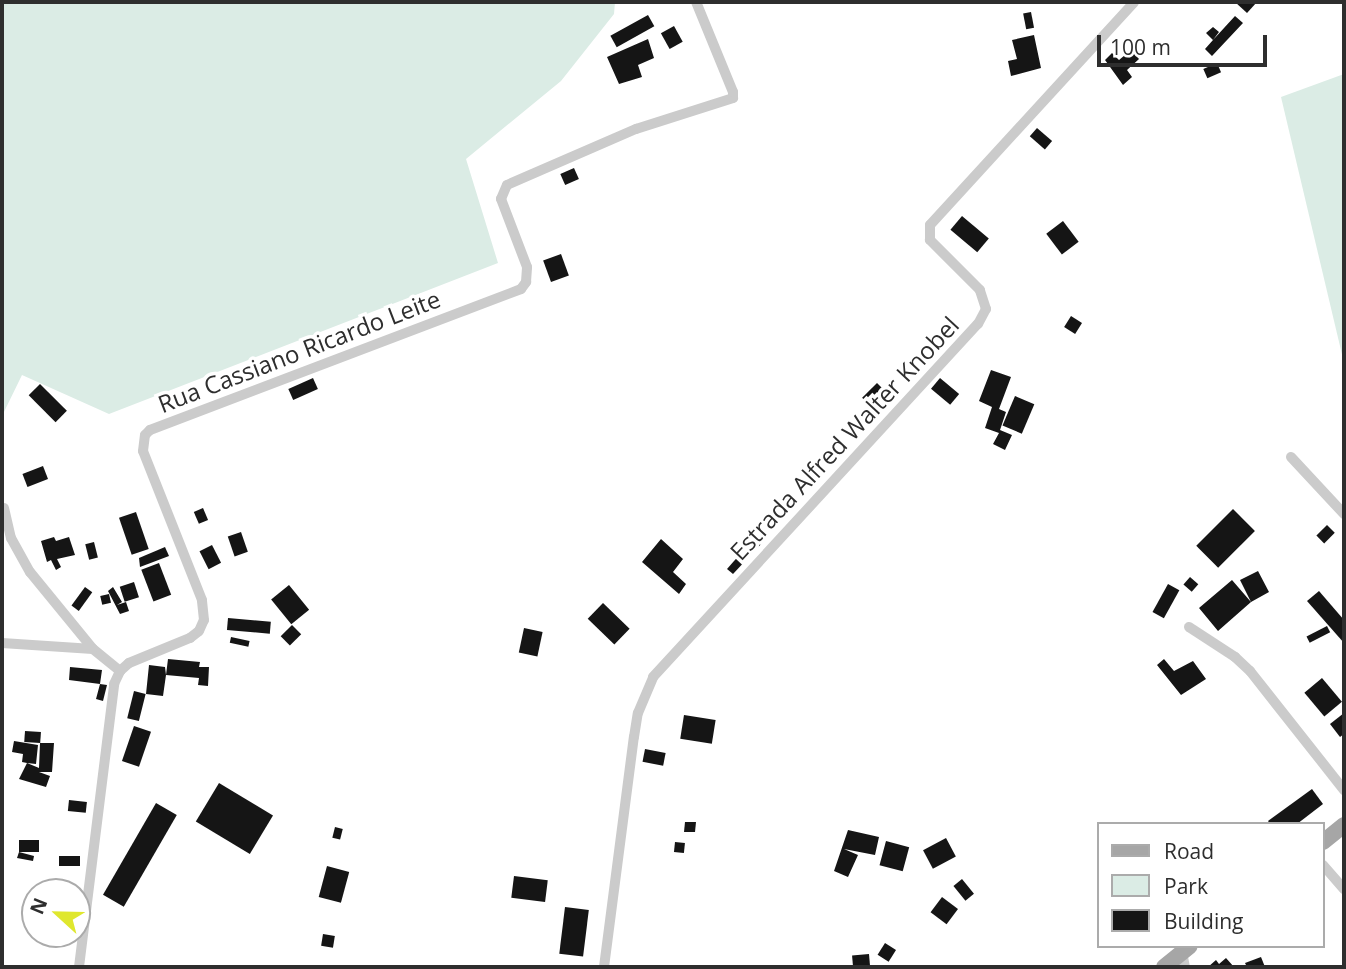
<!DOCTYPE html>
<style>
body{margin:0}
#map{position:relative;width:1346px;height:969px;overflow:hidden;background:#fff;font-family:"Open Sans",sans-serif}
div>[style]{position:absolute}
.green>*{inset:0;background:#dbece5}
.building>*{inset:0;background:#151515;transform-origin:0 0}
.minor>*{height:10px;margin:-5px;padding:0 5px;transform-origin:5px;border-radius:5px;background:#cbcbcb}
.primary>*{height:16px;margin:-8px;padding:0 8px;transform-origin:8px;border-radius:8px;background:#a6a6a6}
span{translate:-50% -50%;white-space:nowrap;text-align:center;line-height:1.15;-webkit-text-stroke:7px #fff;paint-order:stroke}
.street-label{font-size:24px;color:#2e2e2e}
.frame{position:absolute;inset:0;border:4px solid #2e2e2e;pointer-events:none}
.legend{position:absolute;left:1097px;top:822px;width:228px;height:126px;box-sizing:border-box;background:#fff;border:2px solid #ababab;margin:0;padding:9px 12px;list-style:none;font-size:21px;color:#2e2e2e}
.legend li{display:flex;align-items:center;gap:14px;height:35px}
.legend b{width:35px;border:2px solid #ababab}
.north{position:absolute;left:21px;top:878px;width:70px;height:70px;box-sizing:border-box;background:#fff;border:2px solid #ababab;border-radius:50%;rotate:292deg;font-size:19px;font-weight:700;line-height:28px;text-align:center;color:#2e2e2e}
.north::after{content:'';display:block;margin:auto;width:24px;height:32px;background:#dfe72e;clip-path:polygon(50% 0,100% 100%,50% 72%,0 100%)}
.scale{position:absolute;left:1097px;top:35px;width:170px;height:32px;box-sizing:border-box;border:4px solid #2e2e2e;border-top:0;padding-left:9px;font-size:21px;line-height:24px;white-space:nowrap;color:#2e2e2e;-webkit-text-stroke:5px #fff;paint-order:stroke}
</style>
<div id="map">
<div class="green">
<div style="clip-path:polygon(2px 2px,615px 2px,614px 14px,561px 81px,466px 159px,498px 263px,109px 414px,22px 375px,2px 416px)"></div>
<div style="clip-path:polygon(1344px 74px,1344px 363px,1281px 97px)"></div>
</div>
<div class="building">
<div style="clip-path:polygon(1235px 2px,1257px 2px,1247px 13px)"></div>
<div style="left:1031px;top:12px;width:16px;height:8px;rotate:79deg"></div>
<div style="left:648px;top:15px;width:13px;height:43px;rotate:61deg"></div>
<div style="clip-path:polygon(1235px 16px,1243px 23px,1212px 56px,1205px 49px,1213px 40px,1206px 33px,1213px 27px,1219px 32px,1213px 40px)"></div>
<div style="left:674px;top:26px;width:18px;height:15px;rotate:61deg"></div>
<div style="clip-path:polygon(1034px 35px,1041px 68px,1011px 76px,1008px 61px,1017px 59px,1012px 40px)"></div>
<div style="clip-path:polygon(648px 39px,654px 58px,638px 65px,642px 77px,619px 84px,607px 57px)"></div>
<div style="clip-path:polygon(1131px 50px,1139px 59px,1127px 70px,1132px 77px,1123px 85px,1105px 60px,1112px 53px,1119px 60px)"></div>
<div style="left:1217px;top:63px;width:10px;height:15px;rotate:66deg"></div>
<div style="left:1037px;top:128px;width:20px;height:11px;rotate:41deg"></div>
<div style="left:574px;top:168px;width:12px;height:15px;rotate:66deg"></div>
<div style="left:962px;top:216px;width:35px;height:18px;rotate:40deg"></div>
<div style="left:1063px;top:221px;width:26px;height:21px;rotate:53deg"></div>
<div style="left:561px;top:254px;width:23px;height:19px;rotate:70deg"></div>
<div style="left:1071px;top:316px;width:13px;height:13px;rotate:32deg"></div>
<div style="clip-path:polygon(991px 370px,1011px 377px,999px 409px,1006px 412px,1000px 430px,1012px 435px,1005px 450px,993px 444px,999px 433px,985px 428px,992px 407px,979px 401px)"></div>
<div style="left:313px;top:378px;width:12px;height:27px;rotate:66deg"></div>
<div style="left:940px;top:378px;width:25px;height:14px;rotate:40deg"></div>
<div style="left:877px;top:383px;width:16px;height:21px;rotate:45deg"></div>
<div style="left:40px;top:384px;width:38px;height:16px;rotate:45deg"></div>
<div style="left:1015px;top:396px;width:21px;height:32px;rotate:23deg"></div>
<div style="left:43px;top:466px;width:14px;height:22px;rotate:69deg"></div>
<div style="left:203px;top:508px;width:13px;height:10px;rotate:67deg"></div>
<div style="left:1233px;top:509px;width:31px;height:52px;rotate:45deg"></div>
<div style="left:136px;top:512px;width:39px;height:18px;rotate:71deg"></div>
<div style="left:1327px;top:525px;width:11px;height:15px;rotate:45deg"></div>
<div style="left:241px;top:532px;width:21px;height:14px;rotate:71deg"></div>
<div style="clip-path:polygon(756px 536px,763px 542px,733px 574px,727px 569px)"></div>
<div style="clip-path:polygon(54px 537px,56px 541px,69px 537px,75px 555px,57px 559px,61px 567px,56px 570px,51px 560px,47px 562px,41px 541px)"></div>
<div style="clip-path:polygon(661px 539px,683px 559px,673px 572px,686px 584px,679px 594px,642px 562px)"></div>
<div style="left:94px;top:542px;width:16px;height:9px;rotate:76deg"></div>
<div style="left:212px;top:545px;width:20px;height:14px;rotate:63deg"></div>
<div style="clip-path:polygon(165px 547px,169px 556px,140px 567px,139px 558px)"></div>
<div style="left:159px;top:563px;width:34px;height:19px;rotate:69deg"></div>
<div style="clip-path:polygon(1258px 571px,1269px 592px,1251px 602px,1218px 631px,1199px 608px,1232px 580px,1251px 602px,1240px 580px)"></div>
<div style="left:1190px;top:577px;width:11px;height:10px;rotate:41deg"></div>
<div style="left:134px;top:582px;width:16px;height:15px;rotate:72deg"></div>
<div style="left:1168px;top:584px;width:13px;height:32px;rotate:29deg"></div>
<div style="left:289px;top:585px;width:32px;height:23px;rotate:51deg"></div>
<div style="left:85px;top:587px;width:9px;height:23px;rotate:36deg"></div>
<div style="clip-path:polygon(113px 587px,122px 602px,117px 605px,126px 602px,129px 611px,120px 614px,108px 591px)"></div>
<div style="clip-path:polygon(1319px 591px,1344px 620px,1344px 643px,1307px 601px)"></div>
<div style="left:109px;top:594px;width:9px;height:9px;rotate:77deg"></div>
<div style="left:603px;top:603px;width:37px;height:22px;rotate:44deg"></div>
<div style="left:228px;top:618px;width:43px;height:12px;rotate:5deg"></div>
<div style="left:292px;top:625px;width:13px;height:16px;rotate:45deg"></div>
<div style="left:1327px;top:626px;width:7px;height:23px;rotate:63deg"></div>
<div style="left:524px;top:628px;width:19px;height:25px;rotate:12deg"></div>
<div style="left:231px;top:637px;width:19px;height:6px;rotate:12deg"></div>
<div style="clip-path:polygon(168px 659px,200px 662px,199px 667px,209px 667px,208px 686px,198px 685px,199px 678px,166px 675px,163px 696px,146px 694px,149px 665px,165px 667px,166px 675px)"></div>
<div style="clip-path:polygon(1164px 659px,1174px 671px,1193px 661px,1206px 679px,1181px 695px,1157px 665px)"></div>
<div style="clip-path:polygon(70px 667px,102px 670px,100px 684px,107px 685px,103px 701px,96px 699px,100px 684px,69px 680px)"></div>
<div style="left:1322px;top:678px;width:31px;height:23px;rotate:50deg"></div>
<div style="left:134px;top:691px;width:12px;height:28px;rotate:14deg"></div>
<div style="clip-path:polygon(1344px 713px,1344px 734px,1340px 737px,1330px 724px)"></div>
<div style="left:684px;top:715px;width:32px;height:24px;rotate:9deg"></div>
<div style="left:134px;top:726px;width:18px;height:37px;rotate:19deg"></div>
<div style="left:25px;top:731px;width:16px;height:11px;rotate:4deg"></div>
<div style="clip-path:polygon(14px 741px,38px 745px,36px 764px,27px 763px,39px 768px,40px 743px,54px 743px,52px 772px,39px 772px,50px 776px,46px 787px,19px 779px,27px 763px,22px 762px,23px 754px,12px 752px)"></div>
<div style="left:645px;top:749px;width:21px;height:13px;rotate:11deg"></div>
<div style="left:219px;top:783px;width:63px;height:45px;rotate:31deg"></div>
<div style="clip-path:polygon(1312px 789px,1323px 804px,1297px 824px,1270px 824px,1268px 821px)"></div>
<div style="left:69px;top:800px;width:18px;height:11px;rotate:6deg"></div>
<div style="left:156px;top:803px;width:24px;height:106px;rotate:30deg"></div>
<div style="clip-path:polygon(685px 822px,696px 822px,695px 832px,684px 832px)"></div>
<div style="left:335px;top:827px;width:8px;height:11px;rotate:14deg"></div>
<div style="clip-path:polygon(848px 830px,879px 837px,875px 855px,844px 849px,858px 855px,848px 877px,834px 871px)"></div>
<div style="left:946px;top:838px;width:21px;height:26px;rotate:62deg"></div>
<div style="left:39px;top:840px;width:12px;height:20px;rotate:90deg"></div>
<div style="left:886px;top:841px;width:24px;height:25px;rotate:15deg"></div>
<div style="left:675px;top:842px;width:10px;height:10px;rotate:6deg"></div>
<div style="clip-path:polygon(19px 852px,34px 856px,33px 861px,17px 858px)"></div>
<div style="left:59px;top:856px;width:21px;height:10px"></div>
<div style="left:327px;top:866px;width:23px;height:32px;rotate:15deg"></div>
<div style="left:514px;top:876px;width:34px;height:22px;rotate:7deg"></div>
<div style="left:962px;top:879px;width:19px;height:11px;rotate:51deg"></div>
<div style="left:942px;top:897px;width:20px;height:19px;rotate:37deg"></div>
<div style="left:565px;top:907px;width:24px;height:47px;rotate:7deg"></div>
<div style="left:323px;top:934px;width:12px;height:12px;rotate:9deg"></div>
<div style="left:885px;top:943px;width:13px;height:14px;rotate:32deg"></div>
<div style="left:869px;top:954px;width:12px;height:17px;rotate:85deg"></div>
<div style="clip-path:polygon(1261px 957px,1265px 967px,1247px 967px,1245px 963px)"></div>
<div style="clip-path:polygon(1226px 958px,1234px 967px,1208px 967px,1216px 960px,1219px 964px)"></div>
</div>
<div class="minor">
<div style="left:1291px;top:457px;width:78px;rotate:47.1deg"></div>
<div style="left:4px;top:508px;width:31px;rotate:77deg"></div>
<div style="left:11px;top:538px;width:39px;rotate:61deg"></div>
<div style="left:30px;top:572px;width:99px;rotate:50.7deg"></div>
<div style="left:93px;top:649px;width:35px;rotate:39deg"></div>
<div style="left:1189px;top:627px;width:55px;rotate:33.1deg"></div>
<div style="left:1235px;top:657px;width:21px;rotate:43deg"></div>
<div style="left:1250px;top:671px;width:152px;rotate:51.7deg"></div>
<div style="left:2px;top:643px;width:91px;rotate:3.8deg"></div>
<div style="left:1323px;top:865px;width:32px;rotate:49deg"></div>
<div style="left:1182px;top:952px;width:15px;rotate:79deg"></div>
<div style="left:79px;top:967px;width:285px;rotate:-82.9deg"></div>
<div style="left:114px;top:684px;width:14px;rotate:-65deg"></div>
<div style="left:120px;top:671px;width:12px;rotate:-42deg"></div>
<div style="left:129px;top:663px;width:66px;rotate:-22.3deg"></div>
<div style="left:190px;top:638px;width:11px;rotate:-38deg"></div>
<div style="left:199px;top:631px;width:12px;rotate:-66deg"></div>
<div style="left:204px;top:620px;width:20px;rotate:-96deg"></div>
<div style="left:202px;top:600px;width:160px;rotate:-111.6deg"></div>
<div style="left:143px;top:451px;width:16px;rotate:-83deg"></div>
<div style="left:145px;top:435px;width:7px;rotate:-45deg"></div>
<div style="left:150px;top:430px;width:397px;rotate:-20.8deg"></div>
<div style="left:521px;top:289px;width:9px;rotate:-54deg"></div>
<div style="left:526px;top:282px;width:15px;rotate:-86deg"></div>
<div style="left:527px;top:267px;width:73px;rotate:-110.9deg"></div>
<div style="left:501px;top:199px;width:15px;rotate:-67deg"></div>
<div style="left:507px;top:185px;width:141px;rotate:-23.5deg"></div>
<div style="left:636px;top:129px;width:102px;rotate:-17.7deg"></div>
<div style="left:733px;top:98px;width:6px;rotate:-90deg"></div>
<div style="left:733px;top:92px;width:97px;rotate:-112.3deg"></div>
<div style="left:604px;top:967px;width:232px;rotate:-82.6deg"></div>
<div style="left:634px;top:737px;width:24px;rotate:-81deg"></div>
<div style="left:638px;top:713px;width:39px;rotate:-67deg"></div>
<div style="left:653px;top:677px;width:480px;rotate:-47.4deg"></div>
<div style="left:978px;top:324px;width:17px;rotate:-62deg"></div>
<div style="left:986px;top:309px;width:20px;rotate:-108deg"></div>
<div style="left:980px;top:290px;width:71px;rotate:-135deg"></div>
<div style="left:930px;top:240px;width:15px;rotate:-90deg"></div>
<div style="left:930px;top:225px;width:302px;rotate:-47.5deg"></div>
</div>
<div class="primary">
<div style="left:1323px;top:842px;width:27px;rotate:-39deg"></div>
<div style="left:1164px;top:967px;width:33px;rotate:-39deg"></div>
</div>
<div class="street-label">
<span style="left:299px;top:351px;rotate:-21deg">Rua Cassiano Ricardo Leite</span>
<span style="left:844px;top:438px;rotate:-47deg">Estrada Alfred Walter Knobel</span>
</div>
<div class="frame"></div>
<ul class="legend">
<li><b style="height:9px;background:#a6a6a6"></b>Road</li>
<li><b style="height:19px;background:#dbece5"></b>Park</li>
<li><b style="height:19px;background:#151515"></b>Building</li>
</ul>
<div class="north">N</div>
<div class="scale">100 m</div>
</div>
